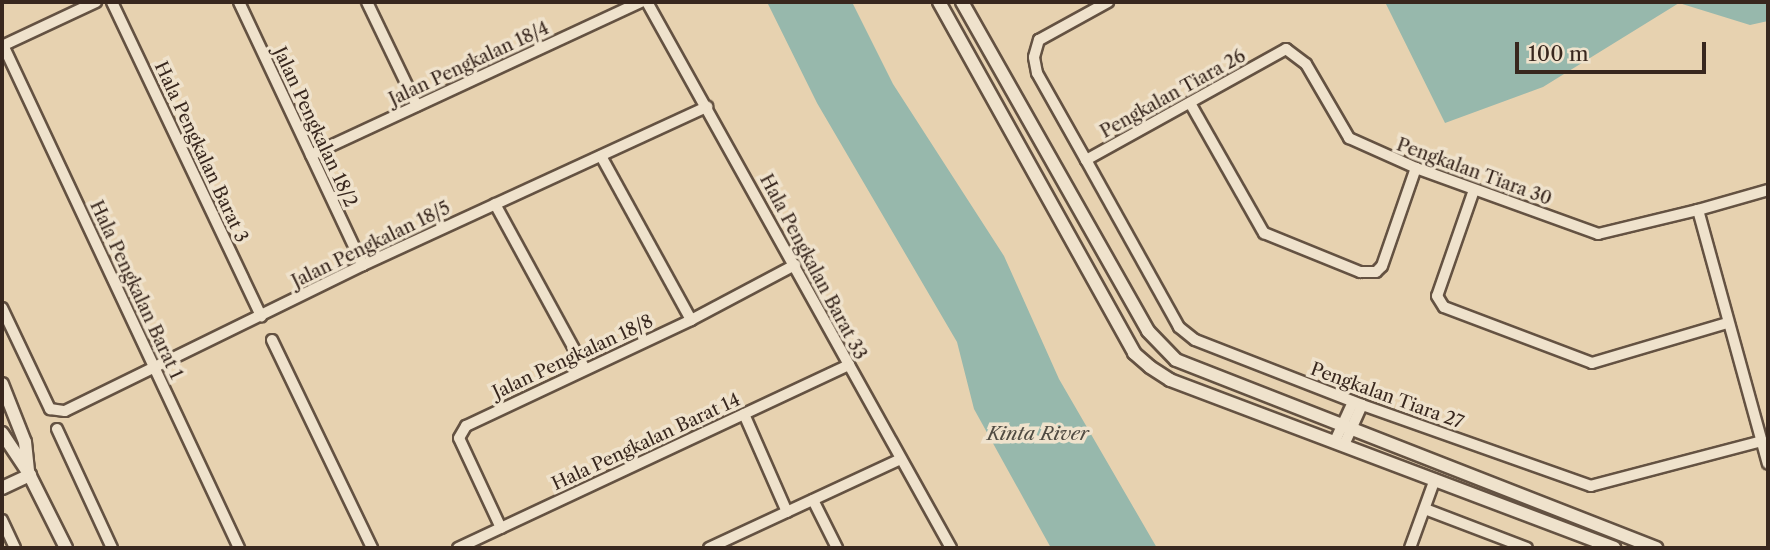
<!DOCTYPE html>
<style>
body{margin:0}
#map{position:relative;width:1770px;height:550px;overflow:hidden;background:#e7d2b0;font-family:"Libre Caslon Text",serif}
div>[style]{position:absolute}
.water>*{inset:0;background:#97b8ac}
.roads{filter:drop-shadow(2px 0 #645242) drop-shadow(-2px 0 #645242) drop-shadow(0 2px #645242) drop-shadow(0 -2px #645242)}
.minor>*{height:10px;margin:-5px;padding:0 5px;transform-origin:5px;border-radius:5px;background:#efe2cc}
.tertiary>*{height:12px;margin:-6px;padding:0 6px;transform-origin:6px;border-radius:6px;background:#efe2cc}
span{translate:-50% -50%;white-space:nowrap;text-align:center;line-height:1.15;-webkit-text-stroke:7px #efe2cc;paint-order:stroke}
.street-label{font-size:18px;color:#38271e}
.water-label{font-size:19px;color:#504b42;font-style:italic}
.frame{position:absolute;inset:0;border:4px solid #38271e;pointer-events:none}
.scale{position:absolute;left:1515px;top:42px;width:191px;height:32px;box-sizing:border-box;border:4px solid #38271e;border-top:0;padding-left:9px;font-size:21px;line-height:24px;white-space:nowrap;color:#38271e;-webkit-text-stroke:5px #efe2cc;paint-order:stroke}
</style>
<div id="map">
<div class="water">
<div style="clip-path:polygon(767px 2px,852px 2px,893px 84px,1004px 256px,1059px 379px,1157px 548px,1051px 548px,974px 409px,957px 342px,817px 103px)"></div>
<div style="clip-path:polygon(1385px 2px,1768px 2px,1768px 21px,1750px 25px,1679px 3px,1543px 87px,1445px 123px)"></div>
</div>
<div class="roads">
<div class="minor">
<div style="left:112px;top:2px;width:348px;rotate:64.6deg"></div>
<div style="left:239px;top:2px;width:291px;rotate:64.8deg"></div>
<div style="left:367px;top:2px;width:115px;rotate:64.3deg"></div>
<div style="left:647px;top:2px;width:625px;rotate:60.89deg"></div>
<div style="left:3px;top:45px;width:556px;rotate:64.86deg"></div>
<div style="left:2px;top:46px;width:104px;rotate:-25.1deg"></div>
<div style="left:1190px;top:103px;width:150px;rotate:60.4deg"></div>
<div style="left:1264px;top:233px;width:104px;rotate:22.1deg"></div>
<div style="left:1360px;top:272px;width:16px"></div>
<div style="left:1376px;top:272px;width:8px;rotate:-45deg"></div>
<div style="left:1382px;top:266px;width:104px;rotate:-70.9deg"></div>
<div style="left:311px;top:155px;width:364px;rotate:-24.9deg"></div>
<div style="left:601px;top:156px;width:187px;rotate:61.2deg"></div>
<div style="left:1086px;top:160px;width:100px;rotate:-119.4deg"></div>
<div style="left:1037px;top:73px;width:16px;rotate:-101deg"></div>
<div style="left:1034px;top:57px;width:18px;rotate:-74deg"></div>
<div style="left:1039px;top:40px;width:79px;rotate:-28.8deg"></div>
<div style="left:1474px;top:190px;width:112px;rotate:109.2deg"></div>
<div style="left:1437px;top:296px;width:13px;rotate:58deg"></div>
<div style="left:1444px;top:307px;width:158px;rotate:20.7deg"></div>
<div style="left:1592px;top:363px;width:141px;rotate:-16.5deg"></div>
<div style="left:495px;top:204px;width:188px;rotate:61.4deg"></div>
<div style="left:1698px;top:210px;width:73px;rotate:-15.9deg"></div>
<div style="left:2px;top:308px;width:112px;rotate:64.6deg"></div>
<div style="left:50px;top:409px;width:15px;rotate:8deg"></div>
<div style="left:65px;top:411px;width:332px;rotate:-26.1deg"></div>
<div style="left:363px;top:265px;width:379px;rotate:-24.7deg"></div>
<div style="left:272px;top:340px;width:231px;rotate:64.3deg"></div>
<div style="left:744px;top:414px;width:107px;rotate:66.3deg"></div>
<div style="left:57px;top:429px;width:131px;rotate:65.2deg"></div>
<div style="left:1335px;top:441px;width:43px;rotate:-65.2deg"></div>
<div style="left:1762px;top:441px;width:177px;rotate:165.3deg"></div>
<div style="left:1591px;top:486px;width:243px;rotate:-160.5deg"></div>
<div style="left:1362px;top:405px;width:179px;rotate:-158.7deg"></div>
<div style="left:1195px;top:340px;width:21px;rotate:-141deg"></div>
<div style="left:1179px;top:327px;width:191px;rotate:-119.1deg"></div>
<div style="left:1086px;top:160px;width:229px;rotate:-29deg"></div>
<div style="left:1286px;top:49px;width:25px;rotate:37deg"></div>
<div style="left:1306px;top:64px;width:86px;rotate:59.8deg"></div>
<div style="left:1349px;top:138px;width:73px;rotate:24.1deg"></div>
<div style="left:1416px;top:168px;width:194px;rotate:19.9deg"></div>
<div style="left:1598px;top:234px;width:103px;rotate:-13.5deg"></div>
<div style="left:1698px;top:210px;width:263px;rotate:74.6deg"></div>
<div style="left:1344px;top:445px;width:44px;rotate:-65.8deg"></div>
<div style="left:813px;top:500px;width:54px;rotate:63.4deg"></div>
<div style="left:1425px;top:509px;width:109px;rotate:20.9deg"></div>
<div style="left:2px;top:520px;width:31px;rotate:65deg"></div>
<div style="left:501px;top:528px;width:99px;rotate:-115deg"></div>
<div style="left:459px;top:438px;width:14px;rotate:-60deg"></div>
<div style="left:466px;top:426px;width:249px;rotate:-25.2deg"></div>
<div style="left:691px;top:320px;width:118px;rotate:-27.9deg"></div>
<div style="left:458px;top:548px;width:432px;rotate:-25.1deg"></div>
<div style="left:709px;top:548px;width:209px;rotate:-24.9deg"></div>
<div style="left:1410px;top:548px;width:73px;rotate:-70.1deg"></div>
</div>
<div class="tertiary">
<div style="left:939px;top:2px;width:402px;rotate:60.9deg"></div>
<div style="left:1134px;top:353px;width:21px;rotate:41deg"></div>
<div style="left:1150px;top:367px;width:24px;rotate:33deg"></div>
<div style="left:1170px;top:380px;width:475px;rotate:20.7deg"></div>
<div style="left:962px;top:2px;width:378px;rotate:60.5deg"></div>
<div style="left:1148px;top:331px;width:40px;rotate:46deg"></div>
<div style="left:1176px;top:360px;width:516px;rotate:21.39deg"></div>
<div style="left:2px;top:384px;width:62px;rotate:68.4deg"></div>
<div style="left:25px;top:442px;width:30px;rotate:84deg"></div>
<div style="left:2px;top:433px;width:47px;rotate:56.3deg"></div>
<div style="left:28px;top:472px;width:85px;rotate:63.4deg"></div>
<div style="left:2px;top:488px;width:31px;rotate:-25deg"></div>
</div>
</div>
<div class="street-label">
<span style="left:469px;top:64px;rotate:-25deg">Jalan Pengkalan 18/4</span>
<span style="left:1173px;top:94px;rotate:-29deg">Pengkalan Tiara 26</span>
<span style="left:315px;top:127px;rotate:65deg">Jalan Pengkalan 18/2</span>
<span style="left:201px;top:152px;rotate:65deg">Hala Pengkalan Barat 3</span>
<span style="left:1474px;top:172px;rotate:20deg">Pengkalan Tiara 30</span>
<span style="left:371px;top:245px;rotate:-26deg">Jalan Pengkalan 18/5</span>
<span style="left:813px;top:267px;rotate:62deg">Hala Pengkalan Barat 33</span>
<span style="left:136px;top:290px;rotate:65deg">Hala Pengkalan Barat 1</span>
<span style="left:573px;top:357px;rotate:-25deg">Jalan Pengkalan 18/8</span>
<span style="left:1387px;top:396px;rotate:20deg">Pengkalan Tiara 27</span>
<span style="left:646px;top:442px;rotate:-25deg">Hala Pengkalan Barat 14</span>
</div>
<div class="water-label">
<span style="left:1038px;top:434px">Kinta River</span>
</div>
<div class="frame"></div>
<div class="scale">100 m</div>
</div>
